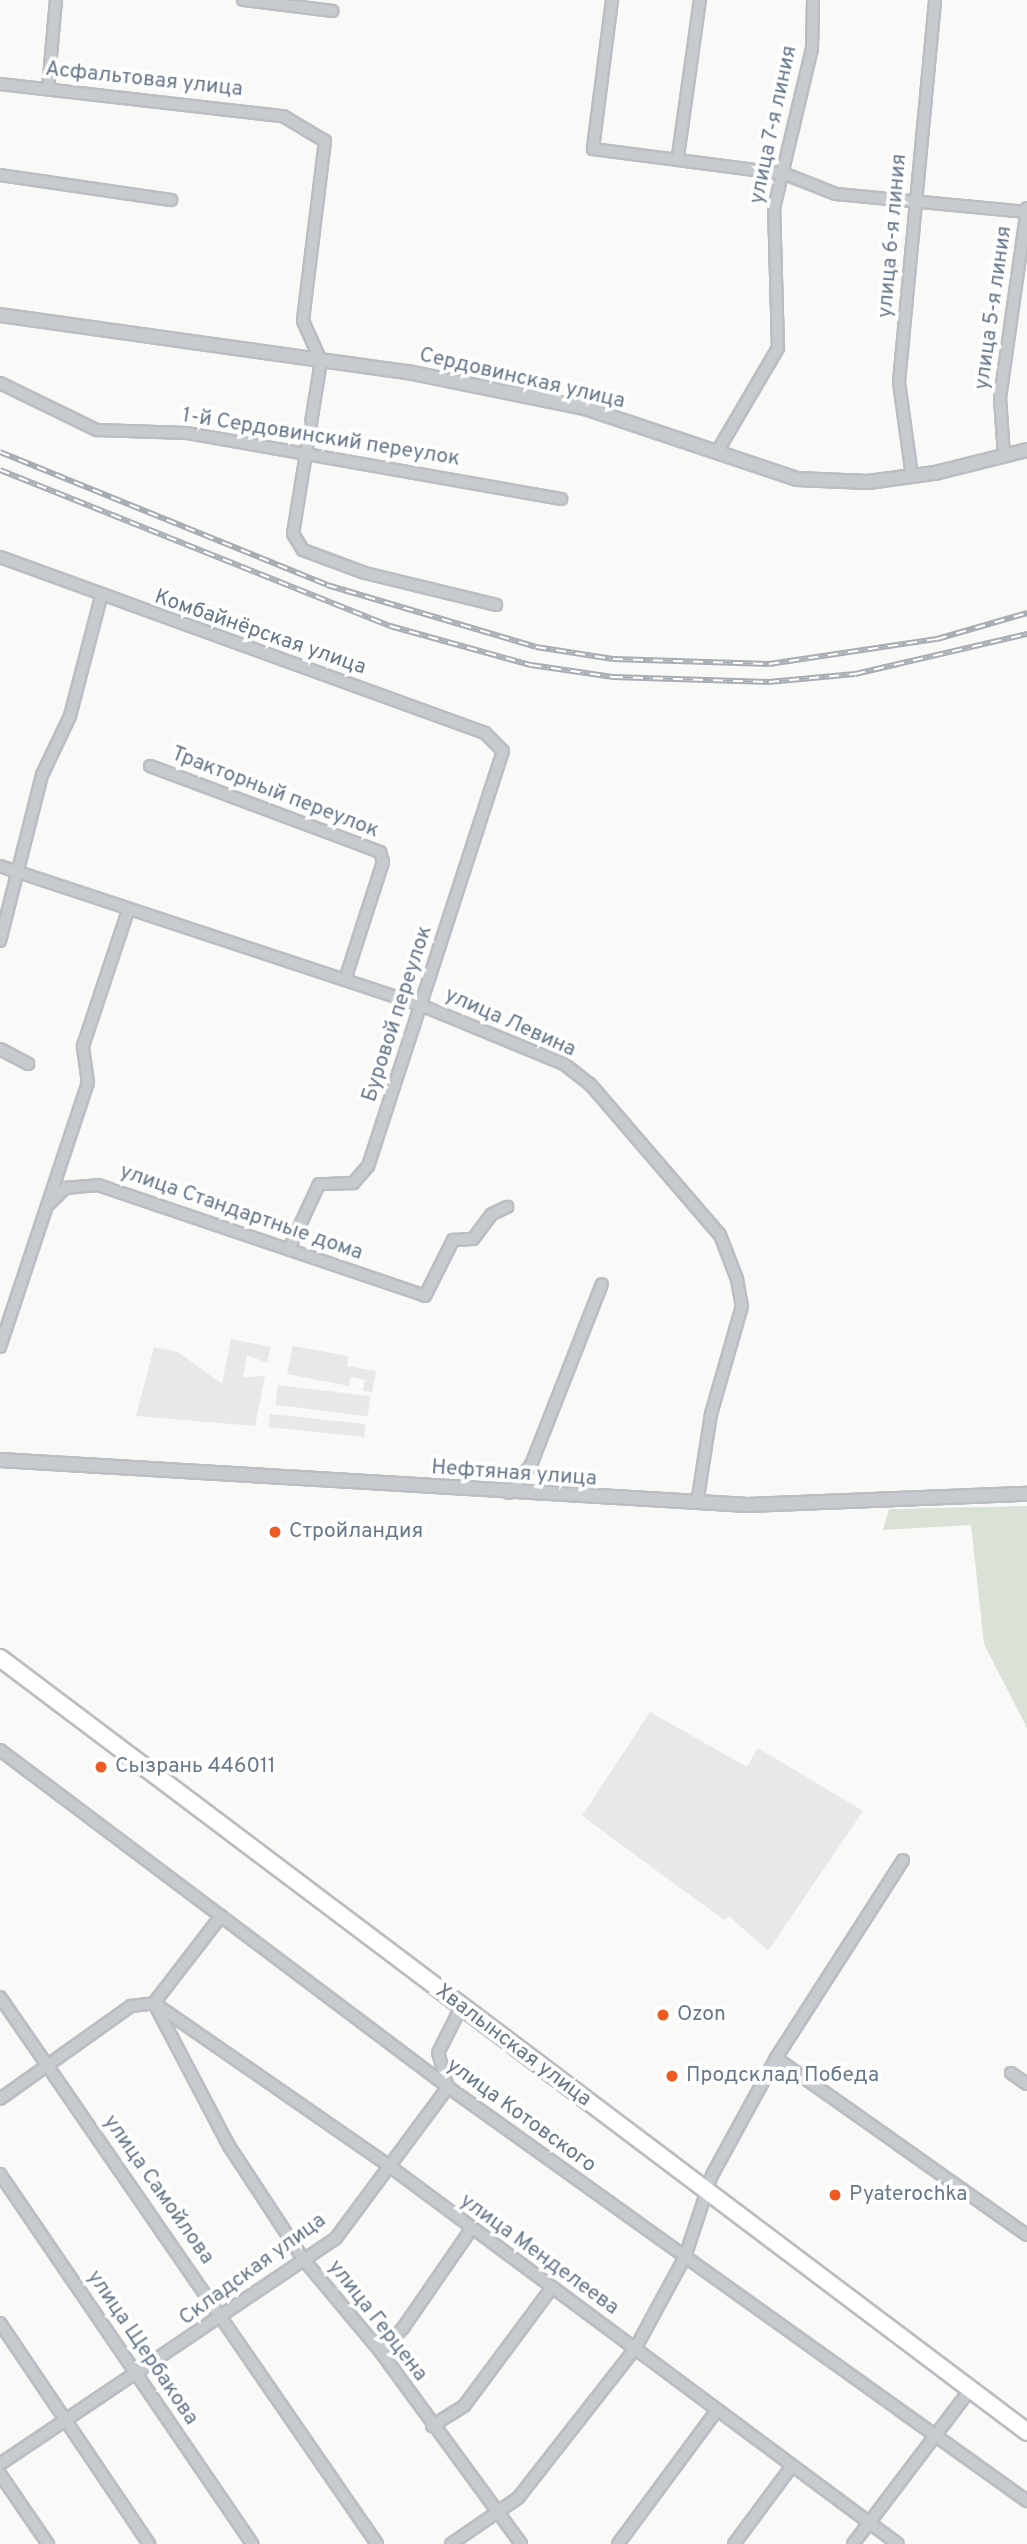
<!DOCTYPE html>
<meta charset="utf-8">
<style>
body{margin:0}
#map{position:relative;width:1027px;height:2544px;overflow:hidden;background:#f9f9f7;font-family:Overpass,sans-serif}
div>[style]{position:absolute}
.built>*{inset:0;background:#e7e8e8;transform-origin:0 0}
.green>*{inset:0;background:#dae1d7}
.roads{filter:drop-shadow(2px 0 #babec2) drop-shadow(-2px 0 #babec2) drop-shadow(0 2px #babec2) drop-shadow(0 -2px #babec2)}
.minor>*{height:10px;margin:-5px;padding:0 5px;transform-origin:5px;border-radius:5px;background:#c7cbcf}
.tertiary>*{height:12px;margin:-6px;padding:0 6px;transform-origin:6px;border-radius:6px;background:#c7cbcf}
.primary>*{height:16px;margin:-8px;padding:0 8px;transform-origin:8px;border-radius:8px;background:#fff}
.rail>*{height:6px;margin-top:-3px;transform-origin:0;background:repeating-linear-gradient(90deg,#fff 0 10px,#a7adb4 0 20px);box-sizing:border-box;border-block:2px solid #a7adb4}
.dots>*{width:19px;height:19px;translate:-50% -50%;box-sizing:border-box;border:4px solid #fff;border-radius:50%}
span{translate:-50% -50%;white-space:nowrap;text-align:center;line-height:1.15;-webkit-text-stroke:7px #fff;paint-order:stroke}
.street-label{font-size:21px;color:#66788a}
.poi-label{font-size:21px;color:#66788a}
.left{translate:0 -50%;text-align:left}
</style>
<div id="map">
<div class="built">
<div style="clip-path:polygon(231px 1339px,271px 1347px,267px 1363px,247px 1355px,243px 1377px,265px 1376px,255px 1426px,136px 1416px,154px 1347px,178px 1352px,222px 1384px)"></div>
<div style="clip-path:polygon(293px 1346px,348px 1356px,347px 1366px,376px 1371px,372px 1392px,363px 1391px,365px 1380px,350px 1377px,349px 1386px,287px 1374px)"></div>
<div style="left:278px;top:1385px;width:93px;height:20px;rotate:7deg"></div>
<div style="left:270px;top:1414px;width:96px;height:13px;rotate:6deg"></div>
<div style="clip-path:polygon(650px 1712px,747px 1767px,758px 1748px,863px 1811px,768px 1951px,729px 1916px,724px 1920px,582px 1816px)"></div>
</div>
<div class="green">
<div style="clip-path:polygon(1027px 1506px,1027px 1728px,984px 1644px,971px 1525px,883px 1530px,889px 1509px)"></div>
</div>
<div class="roads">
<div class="minor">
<div style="left:243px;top:0;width:90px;rotate:7deg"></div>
<div style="left:612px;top:0;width:150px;rotate:97.3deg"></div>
<div style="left:593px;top:149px;width:194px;rotate:7.4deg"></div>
<div style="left:785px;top:174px;width:55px;rotate:21.4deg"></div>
<div style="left:836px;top:194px;width:192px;rotate:5.4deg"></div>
<div style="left:0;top:84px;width:285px;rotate:6.5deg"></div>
<div style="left:283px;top:116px;width:49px;rotate:30.8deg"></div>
<div style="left:325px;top:141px;width:181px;rotate:97deg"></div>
<div style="left:303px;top:321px;width:44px;rotate:65.8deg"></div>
<div style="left:321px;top:361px;width:175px;rotate:99.2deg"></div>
<div style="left:293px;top:534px;width:19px;rotate:58deg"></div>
<div style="left:303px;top:550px;width:66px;rotate:20.4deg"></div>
<div style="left:365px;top:573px;width:135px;rotate:13.7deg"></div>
<div style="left:48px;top:89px;width:89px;rotate:-84.9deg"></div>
<div style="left:678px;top:156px;width:158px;rotate:-82deg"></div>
<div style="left:0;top:175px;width:173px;rotate:8.3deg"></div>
<div style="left:0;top:383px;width:108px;rotate:25.9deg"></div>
<div style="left:97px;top:430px;width:90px;rotate:1.9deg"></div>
<div style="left:187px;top:433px;width:380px;rotate:10deg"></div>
<div style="left:717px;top:452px;width:121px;rotate:-59.6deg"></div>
<div style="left:778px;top:348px;width:140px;rotate:-91.6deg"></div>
<div style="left:774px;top:208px;width:163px;rotate:-76.6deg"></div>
<div style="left:812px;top:49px;width:49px;rotate:-88.8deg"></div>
<div style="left:1004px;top:456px;width:58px;rotate:-93.9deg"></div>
<div style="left:1000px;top:398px;width:192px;rotate:-81.9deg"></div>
<div style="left:912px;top:476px;width:95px;rotate:-97.9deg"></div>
<div style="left:899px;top:382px;width:384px;rotate:-84.6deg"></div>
<div style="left:0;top:557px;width:516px;rotate:19.95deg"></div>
<div style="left:485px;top:733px;width:25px;rotate:45deg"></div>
<div style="left:503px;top:751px;width:436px;rotate:108deg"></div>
<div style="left:368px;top:1166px;width:23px;rotate:131deg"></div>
<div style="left:353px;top:1183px;width:34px;rotate:178deg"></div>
<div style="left:319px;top:1184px;width:72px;rotate:114.8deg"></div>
<div style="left:150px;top:766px;width:246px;rotate:20.5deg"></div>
<div style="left:380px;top:852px;width:10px;rotate:73deg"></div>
<div style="left:383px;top:862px;width:124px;rotate:107.9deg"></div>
<div style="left:0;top:866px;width:446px;rotate:18.3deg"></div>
<div style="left:423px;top:1006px;width:152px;rotate:22.4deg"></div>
<div style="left:564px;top:1064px;width:33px;rotate:38deg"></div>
<div style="left:590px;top:1084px;width:199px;rotate:49.3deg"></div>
<div style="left:720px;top:1235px;width:47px;rotate:68.9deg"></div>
<div style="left:737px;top:1279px;width:27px;rotate:80deg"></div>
<div style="left:742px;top:1306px;width:112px;rotate:106deg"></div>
<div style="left:711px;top:1414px;width:90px;rotate:98.9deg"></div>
<div style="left:0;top:941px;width:171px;rotate:-75.8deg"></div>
<div style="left:42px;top:775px;width:65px;rotate:-64.6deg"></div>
<div style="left:70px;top:716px;width:123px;rotate:-75.4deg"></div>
<div style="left:0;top:1049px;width:32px;rotate:28deg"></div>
<div style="left:49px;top:1204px;width:23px;rotate:-45deg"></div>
<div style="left:65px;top:1188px;width:33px;rotate:-5deg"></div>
<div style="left:98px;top:1185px;width:345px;rotate:18.7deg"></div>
<div style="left:425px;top:1296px;width:63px;rotate:-63.4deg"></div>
<div style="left:453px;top:1240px;width:20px;rotate:-3deg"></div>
<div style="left:473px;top:1239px;width:31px;rotate:-53deg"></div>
<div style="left:492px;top:1214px;width:17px;rotate:-25deg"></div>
<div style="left:0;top:1347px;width:278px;rotate:-71.6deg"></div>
<div style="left:88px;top:1083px;width:37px;rotate:-98deg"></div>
<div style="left:83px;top:1046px;width:142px;rotate:-71.6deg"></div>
<div style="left:509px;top:1493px;width:36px;rotate:-52deg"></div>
<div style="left:531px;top:1465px;width:194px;rotate:-68.6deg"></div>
<div style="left:0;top:1750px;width:561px;rotate:36.95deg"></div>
<div style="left:448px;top:2087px;width:712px;rotate:35.57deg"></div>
<div style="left:0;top:1997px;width:664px;rotate:55.42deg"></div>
<div style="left:154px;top:2003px;width:290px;rotate:34.7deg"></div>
<div style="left:392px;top:2168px;width:630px;rotate:36.62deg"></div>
<div style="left:156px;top:2007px;width:157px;rotate:62.3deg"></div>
<div style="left:229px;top:2146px;width:136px;rotate:56.7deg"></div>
<div style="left:304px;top:2260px;width:119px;rotate:50.1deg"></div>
<div style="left:380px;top:2351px;width:239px;rotate:53.8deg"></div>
<div style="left:776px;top:2058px;width:307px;rotate:35.2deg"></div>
<div style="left:1011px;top:2073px;width:19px;rotate:35deg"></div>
<div style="left:0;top:2099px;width:161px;rotate:-35.4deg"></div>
<div style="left:131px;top:2006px;width:23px;rotate:-7deg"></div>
<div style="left:154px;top:2003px;width:110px;rotate:-52.4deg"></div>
<div style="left:0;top:2174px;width:448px;rotate:55.7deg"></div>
<div style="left:0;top:2323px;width:267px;rotate:56deg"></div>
<div style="left:380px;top:2351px;width:33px;rotate:-45deg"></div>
<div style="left:403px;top:2328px;width:118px;rotate:-55.4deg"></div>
<div style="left:432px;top:2426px;width:38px;rotate:-32deg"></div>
<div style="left:464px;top:2406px;width:146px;rotate:-53.4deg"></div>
<div style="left:0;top:2464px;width:405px;rotate:-33.9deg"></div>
<div style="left:336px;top:2238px;width:188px;rotate:-53.4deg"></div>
<div style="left:448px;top:2087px;width:35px;rotate:-106deg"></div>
<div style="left:438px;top:2053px;width:51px;rotate:-63.4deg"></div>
<div style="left:0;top:2474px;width:85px;rotate:55.6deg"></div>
<div style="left:451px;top:2544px;width:81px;rotate:-34.5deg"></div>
<div style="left:518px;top:2498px;width:189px;rotate:-51.9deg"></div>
<div style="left:635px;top:2349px;width:105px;rotate:-61.5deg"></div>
<div style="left:685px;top:2257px;width:86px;rotate:-71.8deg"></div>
<div style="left:712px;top:2175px;width:133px;rotate:-61.3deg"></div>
<div style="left:776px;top:2058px;width:235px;rotate:-57.3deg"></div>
<div style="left:618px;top:2544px;width:167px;rotate:-53.5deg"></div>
<div style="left:734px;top:2544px;width:97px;rotate:-53.4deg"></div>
<div style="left:853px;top:2544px;width:192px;rotate:-52.8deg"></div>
</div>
<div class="tertiary">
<div style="left:0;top:315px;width:412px;rotate:8deg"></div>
<div style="left:408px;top:372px;width:181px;rotate:11.5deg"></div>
<div style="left:585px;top:408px;width:224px;rotate:18.5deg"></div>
<div style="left:797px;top:479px;width:71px;rotate:2.4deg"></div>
<div style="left:868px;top:482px;width:68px;rotate:-7.7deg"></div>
<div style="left:935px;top:473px;width:95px;rotate:-14deg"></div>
<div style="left:0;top:1460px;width:749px;rotate:3.44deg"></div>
<div style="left:748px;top:1505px;width:279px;rotate:-2.3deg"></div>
</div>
<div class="primary">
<div style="left:0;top:1658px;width:1286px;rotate:37deg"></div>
</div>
</div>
<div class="rail">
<div style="left:0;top:452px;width:353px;rotate:22.1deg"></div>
<div style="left:327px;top:585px;width:218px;rotate:16.5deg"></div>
<div style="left:536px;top:647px;width:78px;rotate:8.9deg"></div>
<div style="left:613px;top:659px;width:156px;rotate:1.8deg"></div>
<div style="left:769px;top:664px;width:170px;rotate:-8.5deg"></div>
<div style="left:937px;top:639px;width:94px;rotate:-16.1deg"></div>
<div style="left:0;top:470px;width:420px;rotate:21.8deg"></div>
<div style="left:390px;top:626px;width:146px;rotate:15.5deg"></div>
<div style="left:531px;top:665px;width:83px;rotate:8.3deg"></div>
<div style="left:613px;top:677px;width:156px;rotate:1.8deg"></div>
<div style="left:769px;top:682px;width:86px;rotate:-5.3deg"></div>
<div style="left:855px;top:674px;width:177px;rotate:-13.1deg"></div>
</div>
<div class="dots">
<div style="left:275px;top:1532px;background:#ee5a21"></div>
<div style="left:101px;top:1767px;background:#ee5a21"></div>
<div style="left:663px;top:2015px;background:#ee5a21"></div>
<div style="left:672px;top:2076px;background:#ee5a21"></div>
<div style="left:835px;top:2195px;background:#ee5a21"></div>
</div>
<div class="street-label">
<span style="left:144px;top:80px;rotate:6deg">Асфальтовая улица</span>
<span style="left:774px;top:125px;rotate:-78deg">улица 7-я линия</span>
<span style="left:893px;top:236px;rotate:-85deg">улица 6-я линия</span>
<span style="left:994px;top:308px;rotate:-82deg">улица 5-я линия</span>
<span style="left:522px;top:379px;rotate:13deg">Сердовинская улица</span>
<span style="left:321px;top:438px;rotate:9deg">1-й Сердовинский переулок</span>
<span style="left:260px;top:633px;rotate:19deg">Комбайнёрская улица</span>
<span style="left:275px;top:793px;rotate:21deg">Тракторный переулок</span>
<span style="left:398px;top:1014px;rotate:-72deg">Буровой переулок</span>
<span style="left:510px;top:1023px;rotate:24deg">улица Левина</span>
<span style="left:241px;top:1213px;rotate:19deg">улица Стандартные дома</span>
<span style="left:514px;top:1474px;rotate:4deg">Нефтяная улица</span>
<span style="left:513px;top:2046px;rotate:37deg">Хвалынская улица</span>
<span style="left:521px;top:2116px;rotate:36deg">улица Котовского</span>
<span style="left:158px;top:2190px;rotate:55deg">улица Самойлова</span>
<span style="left:539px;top:2255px;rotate:36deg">улица Менделеева</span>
<span style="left:253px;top:2270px;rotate:-36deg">Складская улица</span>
<span style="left:377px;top:2321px;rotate:52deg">улица Герцена</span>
<span style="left:142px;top:2348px;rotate:56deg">улица Щербакова</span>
</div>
<div class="poi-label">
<span class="left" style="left:289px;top:1532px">Стройландия</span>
<span class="left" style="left:115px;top:1767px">Сызрань 446011</span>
<span class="left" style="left:677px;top:2015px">Ozon</span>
<span class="left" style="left:686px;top:2076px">Продсклад Победа</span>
<span class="left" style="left:849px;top:2195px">Pyaterochka</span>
</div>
</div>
